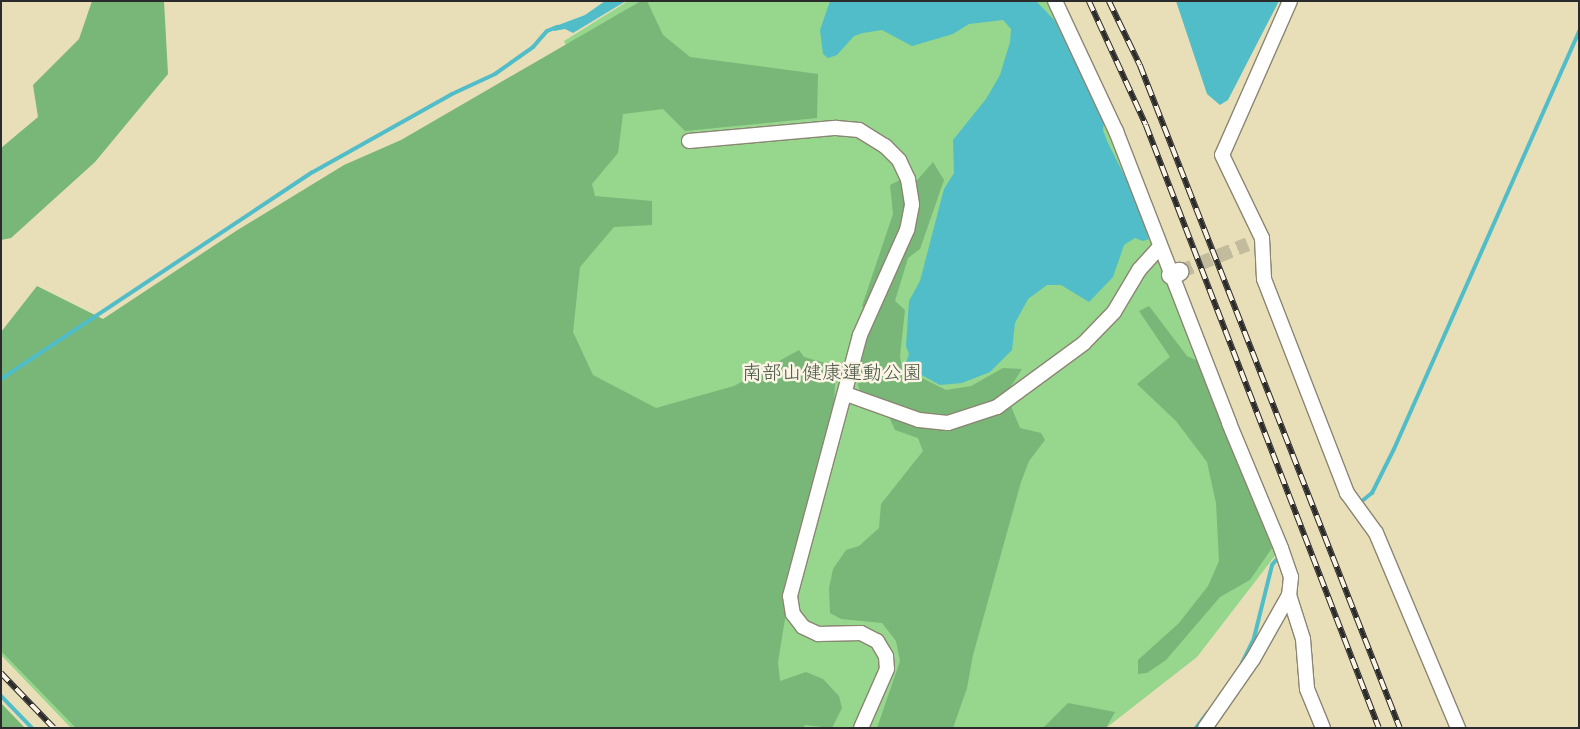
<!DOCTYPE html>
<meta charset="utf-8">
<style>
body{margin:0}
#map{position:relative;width:1580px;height:729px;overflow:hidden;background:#e8dfb9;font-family:Dekko,"Klee One",sans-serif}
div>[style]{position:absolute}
.green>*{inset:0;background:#96d68d}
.forest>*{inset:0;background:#78b778}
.water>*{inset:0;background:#50bdc8}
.stream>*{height:4px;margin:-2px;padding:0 2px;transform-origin:2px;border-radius:2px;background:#50bdc8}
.minor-tunnel>*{height:14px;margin-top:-7px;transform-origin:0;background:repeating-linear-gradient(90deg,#c2bb9d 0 14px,transparent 0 21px)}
.roads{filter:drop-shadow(1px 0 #8a8572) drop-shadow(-1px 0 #8a8572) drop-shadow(0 1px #8a8572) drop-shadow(0 -1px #8a8572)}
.minor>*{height:14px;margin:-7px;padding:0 7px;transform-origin:7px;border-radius:7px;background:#fff}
.tertiary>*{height:18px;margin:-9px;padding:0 9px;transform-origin:9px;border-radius:9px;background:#fff}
.rail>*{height:5.5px;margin-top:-2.75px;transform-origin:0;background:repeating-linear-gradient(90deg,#fcf5e5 0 11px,#2b2b2b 0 22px);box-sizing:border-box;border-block:1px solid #2b2b2b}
span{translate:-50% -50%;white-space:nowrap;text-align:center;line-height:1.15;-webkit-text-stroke:5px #fcf5e5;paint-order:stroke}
.park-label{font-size:20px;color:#465644}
.frame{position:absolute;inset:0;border:2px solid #2b2b2b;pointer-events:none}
</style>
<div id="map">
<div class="green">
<div style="clip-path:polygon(628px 1px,1055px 1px,1281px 548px,1197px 657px,1106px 728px,71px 728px,1px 655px,1px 495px,584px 91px,564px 41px)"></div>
</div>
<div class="forest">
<div style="clip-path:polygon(92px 1px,164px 1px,168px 74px,95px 162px,11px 238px,1px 240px,1px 148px,38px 117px,33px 85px,79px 39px)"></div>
<div style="clip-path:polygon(641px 1px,647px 1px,663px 35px,690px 57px,818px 74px,817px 118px,685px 131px,663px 109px,623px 114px,618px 153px,592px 184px,595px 196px,652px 201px,652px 225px,614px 227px,580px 267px,573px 332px,593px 375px,656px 408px,734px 386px,799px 350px,804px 357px,836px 366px,834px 404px,782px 594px,786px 613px,778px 662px,780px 681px,806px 672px,823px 679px,839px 696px,842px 708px,832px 728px,805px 725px,803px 728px,76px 728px,1px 651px,1px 332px,37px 286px,103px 319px,236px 231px,344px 165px,401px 140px)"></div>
<div style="clip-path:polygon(933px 162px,944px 180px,920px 249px,908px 258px,895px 301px,905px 310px,900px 356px,902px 368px,946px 390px,971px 386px,1003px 368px,1022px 369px,1006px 394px,1020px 428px,1041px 433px,1045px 440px,1029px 461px,1021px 482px,973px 655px,967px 688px,953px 728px,877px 728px,900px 661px,896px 641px,882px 623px,841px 619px,830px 613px,829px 588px,833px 569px,846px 550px,859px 546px,879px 528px,881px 504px,923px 451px,918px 438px,895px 430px,883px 404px,861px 394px,858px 385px,865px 341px,875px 319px,862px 306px,893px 214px,890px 185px,900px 180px,913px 185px)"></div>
<div style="clip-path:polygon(1149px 306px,1187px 356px,1200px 362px,1272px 548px,1250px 580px,1220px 597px,1166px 660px,1147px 673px,1138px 674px,1138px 660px,1179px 623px,1208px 586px,1219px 561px,1216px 503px,1207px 462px,1176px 421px,1137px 384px,1170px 357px,1139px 311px)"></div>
<div style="clip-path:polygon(1px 703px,25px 728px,1px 728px)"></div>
<div style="clip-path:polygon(1068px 703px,1115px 712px,1106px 728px,1043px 728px)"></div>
</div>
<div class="water">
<div style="clip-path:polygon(605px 1px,626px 1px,573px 33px,565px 29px,554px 31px,553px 27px,585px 15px)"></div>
<div style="clip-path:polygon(830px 1px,1036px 1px,1055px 21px,1104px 122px,1103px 130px,1107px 141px,1129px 185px,1149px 239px,1143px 241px,1135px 238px,1124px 245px,1113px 277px,1089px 302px,1061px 285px,1047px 285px,1028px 299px,1015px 323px,1012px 350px,990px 372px,962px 383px,940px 385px,905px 366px,909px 354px,906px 346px,909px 301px,920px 281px,944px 189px,954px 173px,953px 140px,986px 99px,1000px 75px,1010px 42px,1011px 29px,1003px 20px,969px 24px,953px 34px,912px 46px,882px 30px,863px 33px,854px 36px,837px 55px,828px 58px,823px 54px,820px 30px)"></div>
<div style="clip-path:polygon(1176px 1px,1279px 1px,1228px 100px,1220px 105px,1207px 94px)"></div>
</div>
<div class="stream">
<div style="left:1px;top:379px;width:374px;rotate:-33.6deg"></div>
<div style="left:313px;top:172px;width:159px;rotate:-29.3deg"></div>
<div style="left:452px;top:94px;width:47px;rotate:-24.9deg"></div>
<div style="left:495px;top:74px;width:47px;rotate:-35.4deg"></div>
<div style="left:533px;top:47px;width:21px;rotate:-49deg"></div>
<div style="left:547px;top:31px;width:11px;rotate:-22deg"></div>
<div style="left:1362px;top:501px;width:13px;rotate:-39deg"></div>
<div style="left:1372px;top:493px;width:49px;rotate:-63.4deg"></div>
<div style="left:1394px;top:449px;width:457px;rotate:-66.1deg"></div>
<div style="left:1242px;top:663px;width:28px;rotate:-64deg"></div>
<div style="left:1254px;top:638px;width:75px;rotate:-76.1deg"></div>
<div style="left:1272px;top:565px;width:6px;rotate:-51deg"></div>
<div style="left:1px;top:696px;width:45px;rotate:45.9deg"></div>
<div style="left:1196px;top:728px;width:20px;rotate:-53deg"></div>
</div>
<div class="minor-tunnel">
<div style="left:1179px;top:272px;width:74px;rotate:-22.1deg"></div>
</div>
<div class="roads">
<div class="minor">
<div style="left:1055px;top:1px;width:144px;rotate:64.9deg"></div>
<div style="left:1116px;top:131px;width:313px;rotate:68.8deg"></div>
<div style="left:1229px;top:423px;width:135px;rotate:67.4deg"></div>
<div style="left:1281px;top:548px;width:31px;rotate:71deg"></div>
<div style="left:1291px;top:577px;width:18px;rotate:96deg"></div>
<div style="left:1289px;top:595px;width:46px;rotate:72.3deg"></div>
<div style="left:1303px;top:639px;width:50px;rotate:85.4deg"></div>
<div style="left:1307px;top:689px;width:42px;rotate:67.7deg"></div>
<div style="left:1290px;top:1px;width:168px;rotate:113.8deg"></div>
<div style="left:1222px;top:155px;width:92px;rotate:64.3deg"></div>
<div style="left:1262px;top:238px;width:41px;rotate:87.2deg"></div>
<div style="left:1264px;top:279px;width:230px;rotate:68.8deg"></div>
<div style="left:1347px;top:493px;width:49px;rotate:54.1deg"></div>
<div style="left:1376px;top:533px;width:212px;rotate:67.2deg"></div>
<div style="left:689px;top:141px;width:148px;rotate:-5.1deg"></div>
<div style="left:836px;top:128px;width:23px;rotate:5deg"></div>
<div style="left:859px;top:130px;width:31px;rotate:32deg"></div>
<div style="left:885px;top:146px;width:20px;rotate:45deg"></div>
<div style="left:899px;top:160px;width:21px;rotate:65deg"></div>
<div style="left:908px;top:179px;width:26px;rotate:81deg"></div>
<div style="left:912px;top:205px;width:25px;rotate:101deg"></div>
<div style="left:907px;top:230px;width:115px;rotate:114.1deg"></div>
<div style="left:860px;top:335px;width:270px;rotate:105deg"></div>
<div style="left:790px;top:596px;width:18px;rotate:81deg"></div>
<div style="left:793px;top:614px;width:16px;rotate:52deg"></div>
<div style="left:803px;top:627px;width:17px;rotate:25deg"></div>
<div style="left:818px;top:634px;width:43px;rotate:-1.3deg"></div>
<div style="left:861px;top:633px;width:18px;rotate:27deg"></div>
<div style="left:877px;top:641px;width:17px;rotate:59deg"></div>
<div style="left:886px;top:656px;width:13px;rotate:86deg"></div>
<div style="left:887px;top:669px;width:64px;rotate:113.8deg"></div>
<div style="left:846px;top:394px;width:77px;rotate:19.6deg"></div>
<div style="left:919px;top:420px;width:29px;rotate:6deg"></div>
<div style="left:948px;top:423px;width:52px;rotate:-18.1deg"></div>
<div style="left:997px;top:407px;width:108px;rotate:-36.3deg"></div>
<div style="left:1084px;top:343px;width:43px;rotate:-45.9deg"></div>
<div style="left:1114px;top:312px;width:49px;rotate:-59.2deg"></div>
<div style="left:1139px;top:270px;width:31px;rotate:-48deg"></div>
<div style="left:1205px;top:728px;width:84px;rotate:-55.2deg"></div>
<div style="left:1253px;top:659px;width:73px;rotate:-60.6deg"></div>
</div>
<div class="tertiary">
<div style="left:1171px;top:275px;width:9px;rotate:-21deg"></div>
</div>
</div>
<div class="rail">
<div style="left:1089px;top:1px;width:136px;rotate:65.3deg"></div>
<div style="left:1146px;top:125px;width:646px;rotate:68.87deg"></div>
<div style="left:1109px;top:1px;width:71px;rotate:64.2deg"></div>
<div style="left:1140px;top:65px;width:712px;rotate:68.59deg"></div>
<div style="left:1px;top:673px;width:76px;rotate:46.1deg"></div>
</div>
<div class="park-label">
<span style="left:832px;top:375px">南部山健康運動公園</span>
</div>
<div class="frame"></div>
</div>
